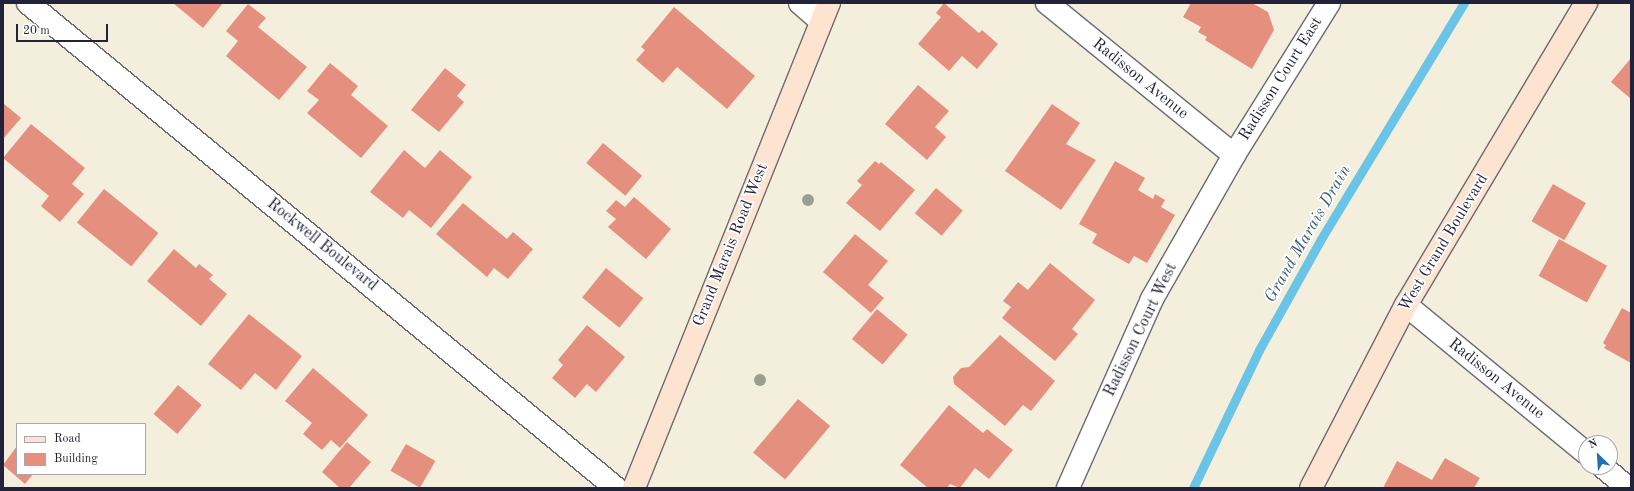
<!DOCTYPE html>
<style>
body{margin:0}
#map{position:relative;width:1634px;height:491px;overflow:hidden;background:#f3efdc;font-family:"Old Standard TT",serif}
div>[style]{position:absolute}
.stream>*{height:9px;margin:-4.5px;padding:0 4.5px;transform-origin:4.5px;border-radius:4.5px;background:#6ac4e7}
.building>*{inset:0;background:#e5907f;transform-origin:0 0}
.roads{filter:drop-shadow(1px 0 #6b6a73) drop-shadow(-1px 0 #6b6a73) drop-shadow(0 1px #6b6a73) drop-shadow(0 -1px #6b6a73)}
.street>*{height:22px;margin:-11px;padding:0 11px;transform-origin:11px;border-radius:11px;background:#fff}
.secondary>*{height:22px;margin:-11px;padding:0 11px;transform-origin:11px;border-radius:11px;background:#fde4d0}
.trees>*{width:12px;height:12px;margin:-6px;border-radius:50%;background:#9aa08f}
span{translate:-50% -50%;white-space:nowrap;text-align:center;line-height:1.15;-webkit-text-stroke:3.5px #fff;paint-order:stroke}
.street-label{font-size:16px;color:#22223b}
.water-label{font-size:17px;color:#3b5b77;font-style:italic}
.frame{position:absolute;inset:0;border:4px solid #22223b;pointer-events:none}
.legend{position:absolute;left:16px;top:423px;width:130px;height:52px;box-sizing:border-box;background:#fff;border:1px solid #a7a7b1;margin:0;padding:5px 7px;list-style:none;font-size:12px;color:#22223b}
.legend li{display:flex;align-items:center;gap:8px;height:20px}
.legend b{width:20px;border:1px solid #a7a7b1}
.north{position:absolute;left:1578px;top:435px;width:40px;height:40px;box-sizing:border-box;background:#fff;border:1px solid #a7a7b1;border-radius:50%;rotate:335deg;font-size:11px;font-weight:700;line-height:16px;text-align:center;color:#22223b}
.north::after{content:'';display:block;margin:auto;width:14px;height:18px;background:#1f6fb2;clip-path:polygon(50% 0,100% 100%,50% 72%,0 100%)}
.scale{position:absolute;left:16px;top:24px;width:92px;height:18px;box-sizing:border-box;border:2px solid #22223b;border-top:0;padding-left:5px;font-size:12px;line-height:14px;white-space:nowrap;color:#22223b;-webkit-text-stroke:3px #fff;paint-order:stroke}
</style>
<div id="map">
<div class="stream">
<div style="left:1193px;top:488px;width:153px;rotate:-64.4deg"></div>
<div style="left:1259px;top:350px;width:127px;rotate:-60.8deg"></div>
<div style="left:1321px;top:239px;width:276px;rotate:-58.8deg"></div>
</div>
<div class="building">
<div style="clip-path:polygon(173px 3px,223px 3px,203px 28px)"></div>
<div style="clip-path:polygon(944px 3px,979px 33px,982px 30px,998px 44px,977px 69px,962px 56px,949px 71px,918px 44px,941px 17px,936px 13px)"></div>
<div style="clip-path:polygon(1191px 3px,1252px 3px,1268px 12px,1274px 30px,1252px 69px,1205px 40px,1207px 37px,1198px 32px,1201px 27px,1183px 17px)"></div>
<div style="clip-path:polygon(248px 4px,266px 18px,258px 27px,307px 67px,279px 100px,226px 56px,238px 41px,226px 31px)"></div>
<div style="clip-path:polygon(674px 7px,755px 76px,727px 109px,677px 67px,663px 83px,636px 60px,645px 50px,641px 47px)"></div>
<div style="clip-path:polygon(1631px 58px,1631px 99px,1611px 82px)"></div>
<div style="clip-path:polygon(330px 63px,358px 86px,351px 95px,388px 126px,361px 158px,307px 113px,319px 100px,307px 91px)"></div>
<div style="clip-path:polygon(445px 68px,466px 85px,457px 96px,464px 102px,439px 132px,411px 110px)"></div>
<div style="clip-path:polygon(918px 85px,949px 111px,935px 127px,946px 137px,927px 160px,885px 124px)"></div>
<div style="clip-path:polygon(3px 103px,21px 118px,3px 139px)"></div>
<div style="clip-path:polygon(1052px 104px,1080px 123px,1066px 144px,1096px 160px,1061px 210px,1005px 171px)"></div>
<div style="clip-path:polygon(31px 124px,85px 168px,72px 184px,84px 194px,60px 222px,41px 206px,49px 196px,3px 158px)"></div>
<div style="left:603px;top:143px;width:51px;height:26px;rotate:40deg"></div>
<div style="clip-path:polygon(404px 150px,425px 168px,440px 150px,472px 177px,431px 228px,409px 210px,403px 218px,370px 192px)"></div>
<div style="clip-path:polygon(875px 161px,879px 164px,881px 162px,915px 190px,880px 231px,846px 203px,862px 185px,857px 181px)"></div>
<div style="clip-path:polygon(1115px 161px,1145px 178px,1138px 190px,1153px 199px,1155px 194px,1165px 200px,1161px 207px,1175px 215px,1147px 263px,1134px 256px,1129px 264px,1092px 243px,1097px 234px,1079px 224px)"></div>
<div style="left:1553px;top:184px;width:38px;height:43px;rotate:30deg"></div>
<div style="left:936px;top:188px;width:35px;height:33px;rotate:40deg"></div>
<div style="left:104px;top:189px;width:70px;height:43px;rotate:39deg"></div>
<div style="clip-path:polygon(634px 197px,671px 229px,646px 259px,608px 227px,616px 219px,606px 211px,616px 200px,625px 207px)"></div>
<div style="clip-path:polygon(463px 203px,507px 239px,513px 232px,533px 249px,508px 279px,494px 268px,487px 277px,436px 234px)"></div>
<div style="clip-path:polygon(855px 234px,888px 261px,868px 285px,884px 298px,871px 313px,823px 272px)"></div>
<div style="left:1559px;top:239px;width:55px;height:42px;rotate:29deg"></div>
<div style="clip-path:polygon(174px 249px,196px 268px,199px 264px,213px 275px,209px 279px,227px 294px,201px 326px,147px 281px)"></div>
<div style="clip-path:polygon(1050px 263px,1095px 300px,1072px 329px,1078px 334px,1055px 361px,1002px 318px,1011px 307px,1003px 301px,1018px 282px,1028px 290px)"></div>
<div style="left:606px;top:268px;width:48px;height:38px;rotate:39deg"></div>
<div style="clip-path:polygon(1622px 308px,1631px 313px,1631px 363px,1604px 348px,1606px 345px,1603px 343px)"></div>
<div style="left:877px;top:309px;width:40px;height:39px;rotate:40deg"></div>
<div style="clip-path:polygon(249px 314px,302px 356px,276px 390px,255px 373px,241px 390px,208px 364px)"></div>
<div style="clip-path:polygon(587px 325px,625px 357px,596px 392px,587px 384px,575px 398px,552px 378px,563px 365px,558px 360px)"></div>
<div style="clip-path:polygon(1000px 335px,1055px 381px,1031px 411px,1023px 405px,1005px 426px,954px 384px,953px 377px,961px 368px,969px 367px)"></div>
<div style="clip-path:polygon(313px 368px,368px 415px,340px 448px,331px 440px,322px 450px,303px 434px,312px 423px,285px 401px)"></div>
<div style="left:178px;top:385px;width:31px;height:38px;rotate:40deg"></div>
<div style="left:798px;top:399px;width:42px;height:70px;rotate:40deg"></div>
<div style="clip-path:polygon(949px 405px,983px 433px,987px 429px,1013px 450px,989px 479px,975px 468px,960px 488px,950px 484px,947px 488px,928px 488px,900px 465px)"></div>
<div style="clip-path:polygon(347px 442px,371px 462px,349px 488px,340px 488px,322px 472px)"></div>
<div style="left:406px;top:444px;width:34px;height:31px;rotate:30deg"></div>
<div style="clip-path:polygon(17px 446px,17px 474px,33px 474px,25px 484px,3px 465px)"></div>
<div style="clip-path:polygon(1445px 458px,1480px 478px,1474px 488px,1383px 488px,1397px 461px,1432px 480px)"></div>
</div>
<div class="roads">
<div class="street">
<div style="left:28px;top:3px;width:762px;rotate:39.52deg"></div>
<div style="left:800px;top:3px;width:28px;rotate:41deg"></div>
<div style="left:1047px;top:3px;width:241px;rotate:39.1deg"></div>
<div style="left:1406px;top:305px;width:233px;rotate:39.4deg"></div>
<div style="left:1603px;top:467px;width:33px;rotate:40deg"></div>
<div style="left:1068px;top:488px;width:207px;rotate:-66deg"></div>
<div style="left:1152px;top:299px;width:166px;rotate:-60.3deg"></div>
<div style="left:1234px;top:155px;width:179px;rotate:-58deg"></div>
</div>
<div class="secondary">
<div style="left:634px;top:488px;width:523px;rotate:-68.1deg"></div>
<div style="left:1311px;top:488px;width:206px;rotate:-62.6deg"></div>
<div style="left:1406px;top:305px;width:352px;rotate:-59.2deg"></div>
</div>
</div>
<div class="trees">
<div style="left:808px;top:200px"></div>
<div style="left:760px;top:380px"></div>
</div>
<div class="street-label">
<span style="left:1140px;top:79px;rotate:39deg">Radisson Avenue</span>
<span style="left:1281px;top:79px;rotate:-58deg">Radisson Court East</span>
<span style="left:1444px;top:243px;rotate:-59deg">West Grand Boulevard</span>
<span style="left:322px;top:245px;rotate:39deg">Rockwell Boulevard</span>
<span style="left:731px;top:245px;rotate:-68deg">Grand Marais Road West</span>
<span style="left:1141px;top:330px;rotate:-64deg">Radisson Court West</span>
<span style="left:1496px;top:379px;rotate:39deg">Radisson Avenue</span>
</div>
<div class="water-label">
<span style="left:1308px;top:234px;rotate:-60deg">Grand Marais Drain</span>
</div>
<div class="frame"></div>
<ul class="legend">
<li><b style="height:5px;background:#fde4d0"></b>Road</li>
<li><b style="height:11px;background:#e5907f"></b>Building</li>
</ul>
<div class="north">N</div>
<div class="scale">20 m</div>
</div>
